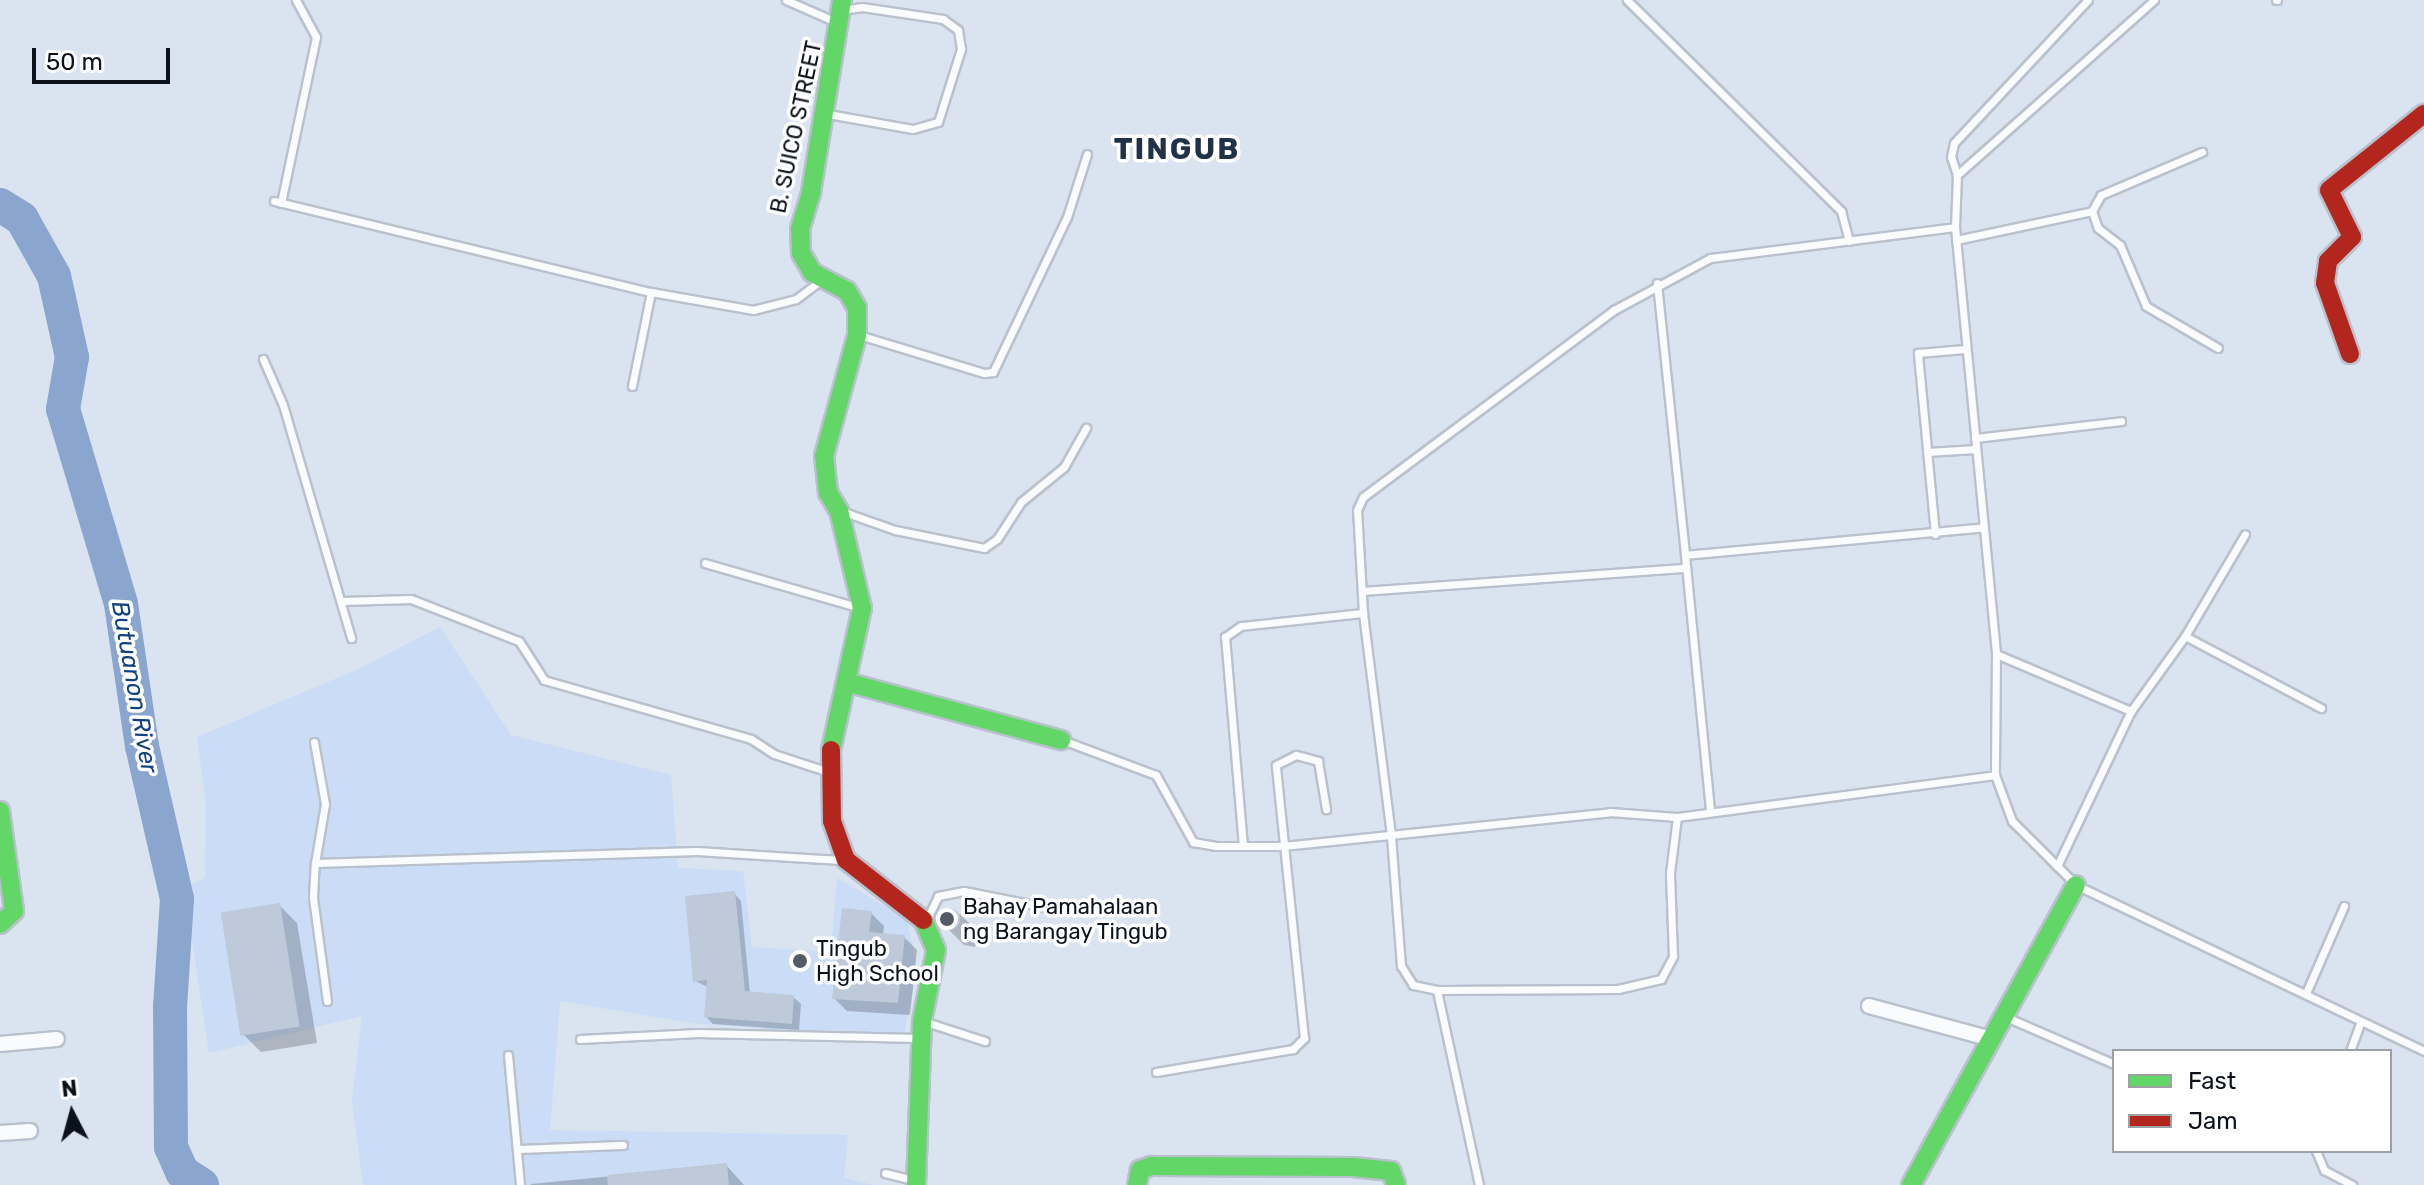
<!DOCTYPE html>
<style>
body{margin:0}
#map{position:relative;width:2424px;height:1185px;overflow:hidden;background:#dae3f0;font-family:Rubik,sans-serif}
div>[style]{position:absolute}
.built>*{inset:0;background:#cadcf6}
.shadow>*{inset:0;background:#0003}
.river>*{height:34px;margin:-17px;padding:0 17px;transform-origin:17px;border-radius:17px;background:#8aa6ce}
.building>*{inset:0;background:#becada;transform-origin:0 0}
.round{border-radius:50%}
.roads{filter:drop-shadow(2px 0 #b9c1cd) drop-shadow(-2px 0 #b9c1cd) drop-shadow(0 2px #b9c1cd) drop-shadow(0 -2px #b9c1cd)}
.lane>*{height:7px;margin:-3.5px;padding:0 3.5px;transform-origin:3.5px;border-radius:3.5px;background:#f9fbfd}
.street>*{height:14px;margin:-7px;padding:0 7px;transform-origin:7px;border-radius:7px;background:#f9fbfd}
.fast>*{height:18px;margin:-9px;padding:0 9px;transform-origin:9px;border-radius:9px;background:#63d668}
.jam>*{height:18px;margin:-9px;padding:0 9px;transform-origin:9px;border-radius:9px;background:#b3261e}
.dots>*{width:22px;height:22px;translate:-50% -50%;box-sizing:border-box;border:4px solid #fff;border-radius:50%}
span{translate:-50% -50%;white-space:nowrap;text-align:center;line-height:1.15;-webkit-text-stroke:7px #fff;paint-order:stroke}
.street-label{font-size:22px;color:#0b121c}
.poi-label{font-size:22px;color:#0b121c}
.left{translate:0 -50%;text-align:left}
.water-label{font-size:24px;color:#104181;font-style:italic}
.district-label{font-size:30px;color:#203148;font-weight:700;letter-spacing:2px}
.legend{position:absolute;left:2112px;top:1049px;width:280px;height:104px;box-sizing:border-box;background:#fff;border:2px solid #9da0a4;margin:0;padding:10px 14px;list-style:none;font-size:24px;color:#0b121c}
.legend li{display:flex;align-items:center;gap:16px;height:40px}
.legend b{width:40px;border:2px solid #9da0a4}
.north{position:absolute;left:32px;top:1073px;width:80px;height:80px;-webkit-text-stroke:6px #fff;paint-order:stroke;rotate:354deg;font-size:22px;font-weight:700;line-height:32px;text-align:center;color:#0b121c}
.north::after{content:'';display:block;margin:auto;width:28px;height:36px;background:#0b121c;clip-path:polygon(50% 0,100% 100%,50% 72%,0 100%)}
.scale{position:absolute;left:32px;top:48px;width:138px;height:36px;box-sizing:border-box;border:4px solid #0b121c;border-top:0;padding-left:10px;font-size:24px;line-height:28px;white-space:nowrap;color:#0b121c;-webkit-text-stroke:6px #fff;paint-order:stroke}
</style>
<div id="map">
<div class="built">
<div style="clip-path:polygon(440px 627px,511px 735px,671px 775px,678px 868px,743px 871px,752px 947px,831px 952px,837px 878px,907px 919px,917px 969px,903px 1040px,691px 1023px,560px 1001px,550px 1130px,848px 1135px,844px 1178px,874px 1185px,363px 1185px,352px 1101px,362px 1016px,209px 1053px,184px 887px,205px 878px,206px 804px,197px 737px,356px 670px)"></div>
</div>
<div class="shadow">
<div style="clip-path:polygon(734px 893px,741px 901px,750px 994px,793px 997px,801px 1004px,799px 1030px,713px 1024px,706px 1017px,708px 987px,695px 981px)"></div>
<div style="clip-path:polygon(279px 905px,297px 923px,317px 1043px,261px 1052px,243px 1034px)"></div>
<div style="clip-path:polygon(940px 910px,960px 914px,978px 932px,975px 947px,964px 945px,945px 926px)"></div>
<div style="clip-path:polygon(871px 913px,884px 926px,883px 935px,904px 937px,917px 950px,910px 1015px,847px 1011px,834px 998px)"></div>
<div style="clip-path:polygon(726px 1165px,744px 1185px,531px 1185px,531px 1184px)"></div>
</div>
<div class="river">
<div style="left:0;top:205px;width:26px;rotate:32deg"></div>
<div style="left:22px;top:219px;width:65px;rotate:60.7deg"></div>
<div style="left:54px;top:276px;width:83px;rotate:77.5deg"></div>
<div style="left:72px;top:357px;width:53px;rotate:99.8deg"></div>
<div style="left:63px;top:409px;width:203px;rotate:73.4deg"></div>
<div style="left:121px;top:604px;width:144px;rotate:81.6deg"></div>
<div style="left:142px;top:746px;width:157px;rotate:77.1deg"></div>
<div style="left:177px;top:899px;width:107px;rotate:93.7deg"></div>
<div style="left:170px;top:1006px;width:141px;rotate:89.6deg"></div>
<div style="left:171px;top:1147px;width:27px;rotate:66deg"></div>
<div style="left:182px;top:1172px;width:24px;rotate:33deg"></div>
</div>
<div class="building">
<div style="clip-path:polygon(735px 891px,745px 991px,794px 995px,792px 1024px,704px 1017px,707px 980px,693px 982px,685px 896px)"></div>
<div style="left:280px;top:903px;width:125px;height:60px;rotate:81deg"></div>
<div style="clip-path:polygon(842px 908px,872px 911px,869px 932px,905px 935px,898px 1003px,832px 999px)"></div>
<div class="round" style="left:938px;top:908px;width:22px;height:22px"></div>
<div style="clip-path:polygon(727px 1163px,729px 1185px,608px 1185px,607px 1175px)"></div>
</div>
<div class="roads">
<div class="lane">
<div style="left:786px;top:0;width:55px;rotate:23.7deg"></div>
<div style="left:1627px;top:0;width:301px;rotate:44.6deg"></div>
<div style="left:1841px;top:211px;width:31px;rotate:75deg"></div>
<div style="left:2154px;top:0;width:264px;rotate:138.4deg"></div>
<div style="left:1957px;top:175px;width:52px;rotate:92.2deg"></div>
<div style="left:1955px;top:227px;width:429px;rotate:84.5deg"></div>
<div style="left:1996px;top:654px;width:121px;rotate:90.5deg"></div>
<div style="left:1995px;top:775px;width:49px;rotate:69.7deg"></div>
<div style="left:2012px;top:821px;width:91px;rotate:45deg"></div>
<div style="left:2076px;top:885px;width:386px;rotate:25.5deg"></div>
<div style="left:2276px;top:0;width:1px"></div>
<div style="left:828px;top:114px;width:86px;rotate:10deg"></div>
<div style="left:913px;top:129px;width:26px;rotate:-16deg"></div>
<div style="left:938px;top:122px;width:77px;rotate:-72.5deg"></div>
<div style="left:961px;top:49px;width:19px;rotate:-99deg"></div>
<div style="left:958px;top:30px;width:19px;rotate:-144deg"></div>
<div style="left:943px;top:19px;width:82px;rotate:-171.6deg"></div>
<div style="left:862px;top:7px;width:18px;rotate:171deg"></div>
<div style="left:1957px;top:175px;width:19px;rotate:-108deg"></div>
<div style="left:1951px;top:157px;width:14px;rotate:-78deg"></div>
<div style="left:1954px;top:143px;width:196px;rotate:-46.9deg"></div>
<div style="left:274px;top:201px;width:388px;rotate:13.6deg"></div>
<div style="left:651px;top:292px;width:104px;rotate:10deg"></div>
<div style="left:753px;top:310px;width:44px;rotate:-14.3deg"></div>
<div style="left:796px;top:299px;width:30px;rotate:-37deg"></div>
<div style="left:281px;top:203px;width:170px;rotate:-78.1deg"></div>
<div style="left:316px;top:37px;width:42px;rotate:-118.4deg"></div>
<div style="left:2092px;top:211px;width:18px;rotate:-61deg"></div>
<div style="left:2101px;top:195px;width:110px;rotate:-23.1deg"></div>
<div style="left:1956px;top:240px;width:139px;rotate:-12deg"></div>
<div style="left:2092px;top:211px;width:18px;rotate:71deg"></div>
<div style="left:2098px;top:228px;width:28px;rotate:38deg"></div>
<div style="left:2120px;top:245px;width:66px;rotate:66.9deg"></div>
<div style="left:2146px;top:306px;width:83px;rotate:30.3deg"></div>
<div style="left:1657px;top:283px;width:273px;rotate:84.1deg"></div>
<div style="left:1685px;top:555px;width:300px;rotate:-5.3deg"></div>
<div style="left:859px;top:335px;width:131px;rotate:16.9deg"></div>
<div style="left:984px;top:373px;width:9px;rotate:-6deg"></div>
<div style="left:993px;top:372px;width:172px;rotate:-64.5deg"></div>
<div style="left:1067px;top:217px;width:66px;rotate:-72.4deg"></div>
<div style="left:263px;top:359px;width:50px;rotate:66.5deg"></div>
<div style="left:283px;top:405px;width:243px;rotate:73.7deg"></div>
<div style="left:632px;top:386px;width:96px;rotate:-78.6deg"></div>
<div style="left:1975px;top:438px;width:147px;rotate:-6.6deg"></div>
<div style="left:1927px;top:452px;width:49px;rotate:-3.5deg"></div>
<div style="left:844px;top:512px;width:54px;rotate:19.4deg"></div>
<div style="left:895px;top:530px;width:91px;rotate:11.4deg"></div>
<div style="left:984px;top:548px;width:16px;rotate:-35deg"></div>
<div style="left:997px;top:539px;width:44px;rotate:-57deg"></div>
<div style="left:1021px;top:502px;width:55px;rotate:-39.1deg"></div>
<div style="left:1064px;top:467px;width:45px;rotate:-60.6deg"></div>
<div style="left:1935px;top:534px;width:182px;rotate:-95.4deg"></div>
<div style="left:1918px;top:353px;width:47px;rotate:-4.9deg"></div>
<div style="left:1685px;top:555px;width:258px;rotate:84.4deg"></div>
<div style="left:705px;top:563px;width:158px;rotate:16.1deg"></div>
<div style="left:1362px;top:591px;width:325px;rotate:-4.1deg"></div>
<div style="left:342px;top:601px;width:69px;rotate:-1.7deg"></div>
<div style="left:411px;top:599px;width:116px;rotate:21.3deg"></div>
<div style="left:519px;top:641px;width:46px;rotate:57.3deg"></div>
<div style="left:544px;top:680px;width:215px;rotate:15.9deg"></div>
<div style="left:751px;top:739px;width:27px;rotate:33deg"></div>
<div style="left:774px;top:754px;width:55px;rotate:18.1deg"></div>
<div style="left:2185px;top:636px;width:154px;rotate:27.9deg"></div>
<div style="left:1996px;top:654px;width:147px;rotate:22.9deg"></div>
<div style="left:1065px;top:741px;width:97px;rotate:20.5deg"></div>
<div style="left:1156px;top:775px;width:77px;rotate:61.1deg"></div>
<div style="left:1193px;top:842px;width:22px;rotate:10deg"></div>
<div style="left:1215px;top:846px;width:68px"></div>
<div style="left:1283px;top:846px;width:329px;rotate:-5.9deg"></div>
<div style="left:1610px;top:812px;width:67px;rotate:4.3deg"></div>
<div style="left:1677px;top:817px;width:321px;rotate:-7.5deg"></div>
<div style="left:314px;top:742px;width:63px;rotate:79.9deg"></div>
<div style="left:325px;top:804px;width:60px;rotate:99.6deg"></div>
<div style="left:1243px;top:846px;width:210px;rotate:-94.9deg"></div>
<div style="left:1225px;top:637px;width:19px;rotate:-35deg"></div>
<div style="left:1241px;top:626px;width:123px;rotate:-6.1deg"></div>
<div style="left:2057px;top:866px;width:172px;rotate:-64.5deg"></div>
<div style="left:2131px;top:711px;width:92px;rotate:-54.2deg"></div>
<div style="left:2185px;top:636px;width:118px;rotate:-59.5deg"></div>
<div style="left:926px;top:921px;width:28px;rotate:-64deg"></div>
<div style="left:938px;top:896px;width:26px;rotate:-11deg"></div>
<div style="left:964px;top:891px;width:99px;rotate:11.1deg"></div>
<div style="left:1437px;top:990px;width:25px;rotate:-168deg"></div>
<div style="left:1413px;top:985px;width:22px;rotate:-122deg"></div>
<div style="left:1401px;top:966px;width:131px;rotate:-94.4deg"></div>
<div style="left:1391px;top:835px;width:224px;rotate:-97.2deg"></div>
<div style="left:1363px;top:613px;width:103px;rotate:-93.3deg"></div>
<div style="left:1357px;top:510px;width:14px;rotate:-65deg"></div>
<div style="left:1363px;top:497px;width:313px;rotate:-36.7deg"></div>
<div style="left:1614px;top:310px;width:109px;rotate:-28.4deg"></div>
<div style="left:1710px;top:258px;width:247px;rotate:-7.2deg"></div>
<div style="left:2306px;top:993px;width:95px;rotate:-66.4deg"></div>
<div style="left:327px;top:1001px;width:105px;rotate:-97.7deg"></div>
<div style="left:313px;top:897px;width:34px;rotate:-87deg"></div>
<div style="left:315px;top:863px;width:382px;rotate:-1.8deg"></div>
<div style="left:697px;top:851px;width:144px;rotate:3.6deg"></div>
<div style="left:2006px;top:1017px;width:118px;rotate:23.5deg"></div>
<div style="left:926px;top:1022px;width:62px;rotate:17.9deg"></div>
<div style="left:580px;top:1039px;width:118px;rotate:-2.9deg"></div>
<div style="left:698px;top:1033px;width:220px;rotate:1.3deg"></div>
<div style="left:2350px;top:1051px;width:32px;rotate:-70deg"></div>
<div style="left:508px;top:1055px;width:131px;rotate:84.7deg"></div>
<div style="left:1156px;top:1072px;width:139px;rotate:-9.5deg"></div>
<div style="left:1293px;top:1049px;width:16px;rotate:-45deg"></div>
<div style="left:1304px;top:1038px;width:274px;rotate:-95.9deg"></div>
<div style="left:1276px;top:765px;width:22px;rotate:-27deg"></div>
<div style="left:1296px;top:755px;width:23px;rotate:15deg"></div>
<div style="left:1318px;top:761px;width:49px;rotate:80.5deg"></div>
<div style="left:517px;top:1149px;width:106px;rotate:-2.2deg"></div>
<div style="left:2316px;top:1151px;width:21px;rotate:67deg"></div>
<div style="left:2324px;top:1170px;width:32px;rotate:28deg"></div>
<div style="left:885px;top:1173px;width:30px;rotate:14deg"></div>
<div style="left:1479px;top:1185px;width:199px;rotate:-102.2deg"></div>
<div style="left:1437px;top:990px;width:181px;rotate:-0.3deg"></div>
<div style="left:1618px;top:989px;width:44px;rotate:-13.1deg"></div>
<div style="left:1661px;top:979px;width:26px;rotate:-62deg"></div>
<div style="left:1673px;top:956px;width:83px;rotate:-92.1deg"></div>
<div style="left:1670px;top:873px;width:56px;rotate:-82.9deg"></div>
</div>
<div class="street">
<div style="left:1869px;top:1006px;width:126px;rotate:15.1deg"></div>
<div style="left:0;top:1044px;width:57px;rotate:-5deg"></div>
<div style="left:0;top:1133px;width:30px;rotate:-4deg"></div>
</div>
<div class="fast">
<div style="left:846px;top:682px;width:223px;rotate:15.1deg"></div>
<div style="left:831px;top:750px;width:145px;rotate:-77.7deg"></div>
<div style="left:862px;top:608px;width:100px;rotate:-103.3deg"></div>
<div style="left:839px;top:511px;width:21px;rotate:-121deg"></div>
<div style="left:828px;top:493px;width:37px;rotate:-96deg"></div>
<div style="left:824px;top:456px;width:125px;rotate:-74.7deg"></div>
<div style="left:857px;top:335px;width:27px;rotate:-90deg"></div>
<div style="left:857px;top:308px;width:20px;rotate:-120deg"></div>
<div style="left:847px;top:291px;width:40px;rotate:-152deg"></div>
<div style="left:812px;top:272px;width:22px;rotate:-120deg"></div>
<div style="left:801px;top:253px;width:24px;rotate:-92deg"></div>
<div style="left:800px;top:229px;width:39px;rotate:-73deg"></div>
<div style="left:811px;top:192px;width:194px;rotate:-80.8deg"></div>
<div style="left:0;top:811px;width:101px;rotate:82deg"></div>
<div style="left:14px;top:911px;width:19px;rotate:137deg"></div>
<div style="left:916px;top:1185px;width:164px;rotate:-87.9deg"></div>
<div style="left:922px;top:1021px;width:72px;rotate:-78.8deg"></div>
<div style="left:936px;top:950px;width:33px;rotate:-113deg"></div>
<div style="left:1137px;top:1185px;width:15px;rotate:-79deg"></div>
<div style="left:1140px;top:1170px;width:12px;rotate:-20deg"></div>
<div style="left:1151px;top:1166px;width:202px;rotate:0.3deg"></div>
<div style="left:1353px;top:1167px;width:38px;rotate:6deg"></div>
<div style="left:1391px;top:1171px;width:15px;rotate:70deg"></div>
<div style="left:1911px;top:1185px;width:342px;rotate:-61.2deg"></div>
</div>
<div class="jam">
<div style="left:2350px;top:354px;width:75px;rotate:-109.4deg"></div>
<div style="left:2325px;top:283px;width:22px;rotate:-82deg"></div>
<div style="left:2328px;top:261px;width:34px;rotate:-45deg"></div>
<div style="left:2352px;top:237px;width:52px;rotate:-116.1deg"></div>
<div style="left:2329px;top:190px;width:122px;rotate:-38.7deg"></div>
<div style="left:831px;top:750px;width:71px;rotate:89.2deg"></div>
<div style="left:832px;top:821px;width:41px;rotate:70.3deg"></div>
<div style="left:846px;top:860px;width:98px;rotate:37.9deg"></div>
</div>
</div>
<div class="dots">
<div style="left:947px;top:919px;background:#535b66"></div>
<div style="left:800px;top:961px;background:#535b66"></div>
</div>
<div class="street-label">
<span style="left:796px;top:127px;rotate:-78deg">B. SUICO STREET</span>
</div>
<div class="poi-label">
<span class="left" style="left:963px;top:919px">Bahay Pamahalaan<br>ng Barangay Tingub</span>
<span class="left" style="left:816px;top:961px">Tingub<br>High School</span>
</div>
<div class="water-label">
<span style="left:134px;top:687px;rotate:80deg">Butuanon River</span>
</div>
<div class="district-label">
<span style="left:1177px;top:149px">TINGUB</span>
</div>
<ul class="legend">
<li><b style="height:10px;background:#63d668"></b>Fast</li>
<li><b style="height:10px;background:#b3261e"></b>Jam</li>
</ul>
<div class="north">N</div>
<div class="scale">50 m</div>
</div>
